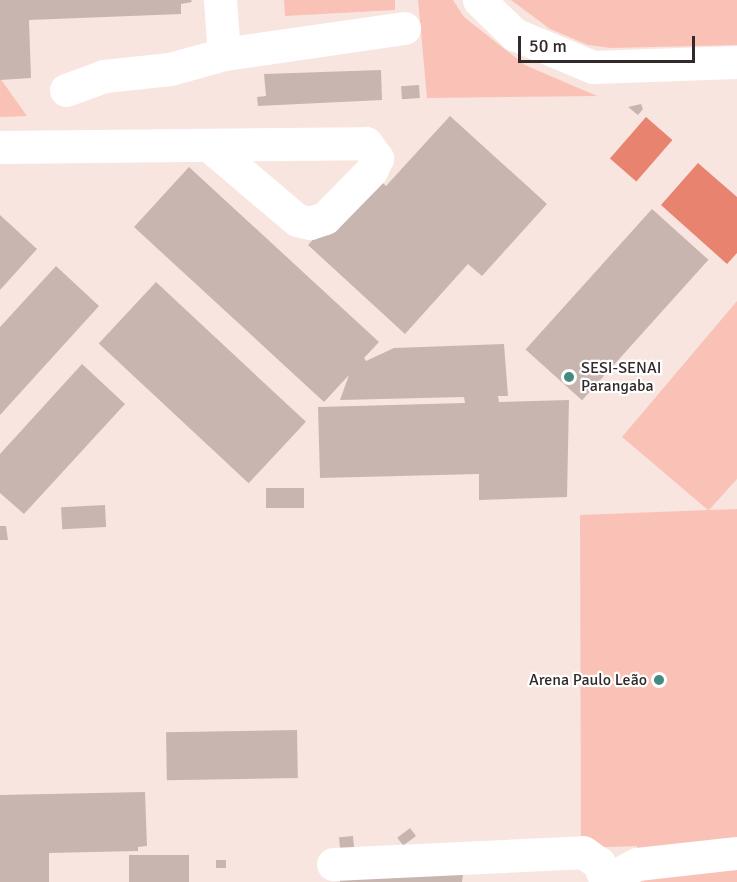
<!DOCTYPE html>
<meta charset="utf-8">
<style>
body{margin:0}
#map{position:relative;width:737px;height:882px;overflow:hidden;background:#f9e5e0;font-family:Signika,sans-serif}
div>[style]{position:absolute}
.green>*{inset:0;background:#fac2b6}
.water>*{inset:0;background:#e7836f;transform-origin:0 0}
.building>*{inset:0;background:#c8b5b0;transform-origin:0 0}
.minor>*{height:33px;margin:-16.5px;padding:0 16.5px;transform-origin:16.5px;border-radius:16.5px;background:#fff}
.dots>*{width:16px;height:16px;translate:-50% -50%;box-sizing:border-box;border:3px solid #fff;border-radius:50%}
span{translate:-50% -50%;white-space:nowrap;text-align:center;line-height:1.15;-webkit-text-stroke:4.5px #fff;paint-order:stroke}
.poi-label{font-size:16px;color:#312a28}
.left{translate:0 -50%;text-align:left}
.right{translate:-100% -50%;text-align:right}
.scale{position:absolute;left:518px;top:36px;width:177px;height:27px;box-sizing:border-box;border:3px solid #312a28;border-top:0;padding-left:8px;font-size:18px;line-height:21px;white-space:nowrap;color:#312a28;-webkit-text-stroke:4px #fff;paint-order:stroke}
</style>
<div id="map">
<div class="green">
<div style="clip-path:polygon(284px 0,395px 0,395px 10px,285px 16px)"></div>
<div style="clip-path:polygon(418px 0,453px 0,464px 17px,525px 65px,597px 96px,427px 98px)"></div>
<div style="clip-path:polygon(511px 0,737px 0,737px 45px,611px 48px,588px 45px,550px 29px)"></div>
<div style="clip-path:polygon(0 78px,27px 116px,0 117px)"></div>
<div style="clip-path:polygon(737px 301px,737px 479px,709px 510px,737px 509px,737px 882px,638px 882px,637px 846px,581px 848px,580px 515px,708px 510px,622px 437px)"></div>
</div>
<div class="water">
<div style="left:646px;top:117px;width:35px;height:55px;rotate:41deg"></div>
<div style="clip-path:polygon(698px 163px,737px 197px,737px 253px,727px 264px,661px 205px)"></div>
</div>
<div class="building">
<div style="clip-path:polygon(0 0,191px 0,192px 2px,181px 4px,181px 14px,29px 20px,31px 78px,0 80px)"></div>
<div style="clip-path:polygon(381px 70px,382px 100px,258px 106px,257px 97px,266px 96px,264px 74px)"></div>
<div style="left:419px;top:85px;width:13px;height:18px;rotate:86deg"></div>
<div style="clip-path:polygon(641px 104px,643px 109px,638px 115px,628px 107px)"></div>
<div style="clip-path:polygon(450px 116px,547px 204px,482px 276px,468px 264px,405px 334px,308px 245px,374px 174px,386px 186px)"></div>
<div style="clip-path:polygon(189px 167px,379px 342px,364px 358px,366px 361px,394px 348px,504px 344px,508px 396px,498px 396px,499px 402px,569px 400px,567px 497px,479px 500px,479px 474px,320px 478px,318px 407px,465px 403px,464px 397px,340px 400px,349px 375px,324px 402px,134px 227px)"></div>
<div style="left:652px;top:209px;width:76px;height:189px;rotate:42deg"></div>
<div style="clip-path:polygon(0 215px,37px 249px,0 290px)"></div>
<div style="clip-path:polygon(56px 266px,99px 306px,0 415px,0 327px)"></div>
<div style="left:156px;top:282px;width:205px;height:84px;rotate:43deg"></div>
<div style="clip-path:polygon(82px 364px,125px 404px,24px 514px,0 493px,0 454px)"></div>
<div style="left:266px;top:488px;width:38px;height:20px"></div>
<div style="left:105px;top:505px;width:22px;height:44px;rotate:87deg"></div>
<div style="clip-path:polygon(0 526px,6px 526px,8px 540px,0 540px)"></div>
<div style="left:297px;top:730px;width:48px;height:131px;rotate:89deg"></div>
<div style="clip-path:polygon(145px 792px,147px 846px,138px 847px,138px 851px,49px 853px,49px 882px,0 882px,0 795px)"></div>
<div style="left:410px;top:828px;width:10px;height:16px;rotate:53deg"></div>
<div style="left:353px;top:836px;width:23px;height:14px;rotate:85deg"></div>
<div style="left:189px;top:855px;width:27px;height:60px;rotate:90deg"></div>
<div style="left:216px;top:860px;width:10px;height:8px"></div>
<div style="clip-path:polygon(463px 874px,462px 882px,340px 882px,340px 876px)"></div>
</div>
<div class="minor">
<div style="left:479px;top:0;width:49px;rotate:44.2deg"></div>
<div style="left:514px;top:34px;width:86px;rotate:22.7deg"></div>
<div style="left:593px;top:67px;width:144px;rotate:-2deg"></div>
<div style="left:224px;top:54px;width:182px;rotate:-8.2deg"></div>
<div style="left:66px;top:90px;width:40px;rotate:-20.2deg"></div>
<div style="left:104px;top:76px;width:66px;rotate:-6.1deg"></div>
<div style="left:170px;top:69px;width:56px;rotate:-15.5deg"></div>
<div style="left:224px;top:54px;width:54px;rotate:-94.2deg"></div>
<div style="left:0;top:147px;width:366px;rotate:-0.6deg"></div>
<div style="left:366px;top:143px;width:19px;rotate:54deg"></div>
<div style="left:377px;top:158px;width:14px;rotate:115deg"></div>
<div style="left:371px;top:171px;width:66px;rotate:134.4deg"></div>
<div style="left:325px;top:218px;width:16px;rotate:162deg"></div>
<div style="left:310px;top:223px;width:13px;rotate:-167deg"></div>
<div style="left:297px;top:220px;width:113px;rotate:-139.7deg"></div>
<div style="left:333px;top:864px;width:250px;rotate:-2.7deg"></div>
<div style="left:583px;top:852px;width:19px;rotate:35deg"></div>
<div style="left:599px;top:863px;width:20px;rotate:70deg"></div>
<div style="left:605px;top:881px;width:36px;rotate:-28deg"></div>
<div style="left:637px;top:864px;width:101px;rotate:-6.3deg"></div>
</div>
<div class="dots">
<div style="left:569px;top:377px;background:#458a80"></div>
<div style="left:659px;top:680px;background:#458a80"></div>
</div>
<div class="poi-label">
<span class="left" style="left:581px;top:377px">SESI-SENAI<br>Parangaba</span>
<span class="right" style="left:647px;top:680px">Arena Paulo Leão</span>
</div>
<div class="scale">50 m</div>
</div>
